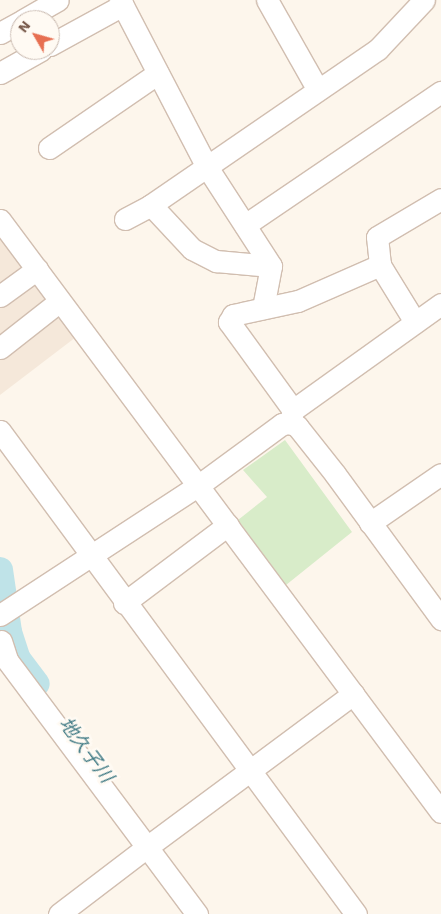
<!DOCTYPE html>
<meta charset="utf-8">
<style>
body{margin:0}
#map{position:relative;width:441px;height:914px;overflow:hidden;background:#fdf6ec;font-family:"Work Sans","Noto Sans JP",sans-serif}
div>[style]{position:absolute}
.residential>*{inset:0;background:#f5e8da}
.green>*{inset:0;background:#d8ecc9}
.river>*{height:26px;margin:-13px;padding:0 13px;transform-origin:13px;border-radius:13px;background:#bfe3e8}
.roads{filter:drop-shadow(1px 0 #d1beb0) drop-shadow(-1px 0 #d1beb0) drop-shadow(0 1px #d1beb0) drop-shadow(0 -1px #d1beb0)}
.minor>*{height:21px;margin:-10.5px;padding:0 10.5px;transform-origin:10.5px;border-radius:10.5px;background:#fff}
span{translate:-50% -50%;white-space:nowrap;text-align:center;line-height:1.15;-webkit-text-stroke:5px #fffaf3;paint-order:stroke}
.water-label{font-size:19px;color:#437c86;font-style:italic}
.north{position:absolute;left:10px;top:10px;width:50px;height:50px;box-sizing:border-box;background:#fffaf3;border:1px solid #cabbb1;border-radius:50%;rotate:308deg;font-size:14px;font-weight:700;line-height:20px;text-align:center;color:#7a5c4d}
.north::after{content:'';display:block;margin:auto;width:18px;height:22px;background:#e76f51;clip-path:polygon(50% 0,100% 100%,50% 72%,0 100%)}
</style>
<div id="map">
<div class="residential">
<div style="clip-path:polygon(3px 238px,29px 266px,0 288px,0 240px)"></div>
<div style="clip-path:polygon(33px 278px,80px 334px,0 395px,0 303px)"></div>
</div>
<div class="green">
<div style="clip-path:polygon(285px 440px,352px 532px,286px 585px,238px 520px,267px 497px,243px 470px)"></div>
</div>
<div class="river">
<div style="left:0;top:570px;width:63px;rotate:81.7deg"></div>
<div style="left:9px;top:632px;width:28px;rotate:72deg"></div>
<div style="left:18px;top:659px;width:31px;rotate:53deg"></div>
</div>
<div class="roads">
<div class="minor">
<div style="left:120px;top:0;width:188px;rotate:62.5deg"></div>
<div style="left:207px;top:167px;width:118px;rotate:57.1deg"></div>
<div style="left:271px;top:266px;width:43px;rotate:100.8deg"></div>
<div style="left:267px;top:0;width:103px;rotate:60.5deg"></div>
<div style="left:23px;top:20px;width:40px;rotate:-29.7deg"></div>
<div style="left:0;top:33px;width:23px;rotate:-29deg"></div>
<div style="left:50px;top:45px;width:83px;rotate:-28.7deg"></div>
<div style="left:0;top:73px;width:47px;rotate:-29.3deg"></div>
<div style="left:49px;top:148px;width:132px;rotate:-34.5deg"></div>
<div style="left:151px;top:205px;width:60px;rotate:47deg"></div>
<div style="left:192px;top:249px;width:27px;rotate:27deg"></div>
<div style="left:216px;top:261px;width:55px;rotate:5.2deg"></div>
<div style="left:125px;top:219px;width:30px;rotate:-28deg"></div>
<div style="left:151px;top:205px;width:275px;rotate:-34.5deg"></div>
<div style="left:378px;top:49px;width:67px;rotate:-46.8deg"></div>
<div style="left:0;top:220px;width:738px;rotate:53.32deg"></div>
<div style="left:245px;top:225px;width:237px;rotate:-34.2deg"></div>
<div style="left:0;top:296px;width:46px;rotate:-36.1deg"></div>
<div style="left:415px;top:322px;width:67px;rotate:-121.6deg"></div>
<div style="left:380px;top:265px;width:28px;rotate:-96deg"></div>
<div style="left:377px;top:237px;width:74px;rotate:-30.7deg"></div>
<div style="left:0;top:348px;width:76px;rotate:-38.1deg"></div>
<div style="left:293px;top:410px;width:109px;rotate:-126deg"></div>
<div style="left:229px;top:322px;width:8px;rotate:-60deg"></div>
<div style="left:233px;top:315px;width:66px;rotate:-12.2deg"></div>
<div style="left:298px;top:301px;width:90px;rotate:-23.7deg"></div>
<div style="left:290px;top:422px;width:12px;rotate:-76deg"></div>
<div style="left:293px;top:410px;width:182px;rotate:-35.6deg"></div>
<div style="left:0;top:431px;width:600px;rotate:53.61deg"></div>
<div style="left:370px;top:523px;width:86px;rotate:-34.6deg"></div>
<div style="left:124px;top:603px;width:130px;rotate:-36.9deg"></div>
<div style="left:0;top:615px;width:238px;rotate:-33.2deg"></div>
<div style="left:199px;top:485px;width:103px;rotate:-36.3deg"></div>
<div style="left:282px;top:424px;width:8px;rotate:-7deg"></div>
<div style="left:290px;top:423px;width:8px;rotate:23deg"></div>
<div style="left:297px;top:426px;width:61px;rotate:51.6deg"></div>
<div style="left:335px;top:474px;width:180px;rotate:53.8deg"></div>
<div style="left:1px;top:641px;width:20px;rotate:72deg"></div>
<div style="left:7px;top:660px;width:234px;rotate:53.2deg"></div>
<div style="left:147px;top:847px;width:257px;rotate:-36.6deg"></div>
<div style="left:59px;top:914px;width:111px;rotate:-37.3deg"></div>
<div style="left:147px;top:847px;width:84px;rotate:53.3deg"></div>
</div>
</div>
<div class="water-label">
<span style="left:86px;top:750px;rotate:53deg">地久子川</span>
</div>
<div class="north">N</div>
</div>
